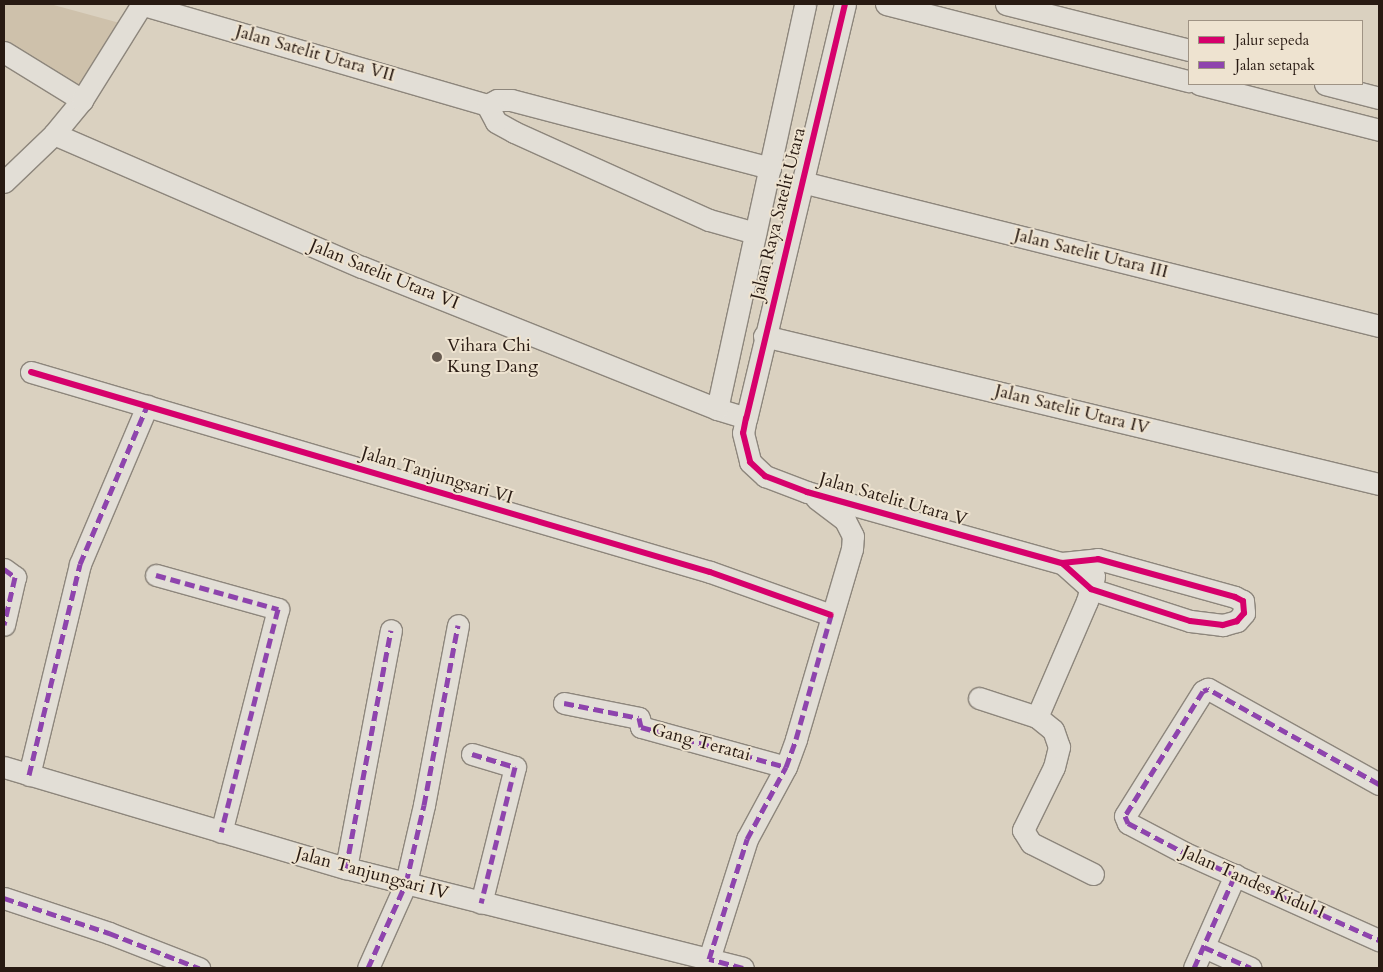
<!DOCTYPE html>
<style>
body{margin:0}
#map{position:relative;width:1383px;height:972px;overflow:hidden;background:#dad1c0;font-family:Cardo,serif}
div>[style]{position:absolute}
.green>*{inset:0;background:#cec1ab}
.roads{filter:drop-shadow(1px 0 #8d867c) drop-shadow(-1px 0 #8d867c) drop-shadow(0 1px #8d867c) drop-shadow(0 -1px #8d867c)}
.minor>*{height:21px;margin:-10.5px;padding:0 10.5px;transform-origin:10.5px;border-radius:10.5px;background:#e2ded6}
.quiet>*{height:5px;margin-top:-2.5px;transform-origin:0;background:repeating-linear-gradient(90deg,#8e44ad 0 10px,transparent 0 15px)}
.cycleway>*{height:6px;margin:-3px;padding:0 3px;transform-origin:3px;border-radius:3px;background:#d6006c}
.dots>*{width:14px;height:14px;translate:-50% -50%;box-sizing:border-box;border:2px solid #eee3d0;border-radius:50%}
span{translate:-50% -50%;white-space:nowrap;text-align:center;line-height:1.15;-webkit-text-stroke:4px #eee3d0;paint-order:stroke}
.street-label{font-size:18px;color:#281a12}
.poi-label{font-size:18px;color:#281a12}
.left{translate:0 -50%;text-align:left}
.frame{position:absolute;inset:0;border:5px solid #281a12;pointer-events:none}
.legend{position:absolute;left:1188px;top:20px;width:175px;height:65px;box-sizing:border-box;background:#eee3d0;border:1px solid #9f9384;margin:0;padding:6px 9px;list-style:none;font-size:15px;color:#281a12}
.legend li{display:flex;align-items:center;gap:10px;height:25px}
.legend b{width:25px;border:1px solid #9f9384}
</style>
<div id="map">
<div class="green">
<div style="clip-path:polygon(4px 4px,50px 4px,127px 25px,82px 90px,4px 43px)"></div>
</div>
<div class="roads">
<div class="minor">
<div style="left:140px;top:4px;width:361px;rotate:16.2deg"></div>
<div style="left:487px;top:105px;width:11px;rotate:-27deg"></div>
<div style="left:497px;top:100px;width:14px"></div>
<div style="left:511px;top:100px;width:268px;rotate:14.7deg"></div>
<div style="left:845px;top:4px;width:426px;rotate:103.4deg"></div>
<div style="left:746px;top:418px;width:15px;rotate:101deg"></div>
<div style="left:743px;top:433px;width:30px;rotate:76deg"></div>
<div style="left:750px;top:462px;width:21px;rotate:43deg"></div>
<div style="left:765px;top:476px;width:45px;rotate:20.9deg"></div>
<div style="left:807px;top:492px;width:265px;rotate:15.6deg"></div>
<div style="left:1062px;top:563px;width:36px;rotate:-6deg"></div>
<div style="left:1098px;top:559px;width:142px;rotate:15.5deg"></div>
<div style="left:1235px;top:597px;width:9px;rotate:27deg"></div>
<div style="left:1243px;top:601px;width:12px;rotate:85deg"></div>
<div style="left:1244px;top:613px;width:11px;rotate:131deg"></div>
<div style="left:1237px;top:621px;width:15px;rotate:164deg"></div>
<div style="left:1223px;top:625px;width:33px;rotate:-173deg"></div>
<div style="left:1190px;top:621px;width:104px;rotate:-162.1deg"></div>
<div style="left:1091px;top:589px;width:39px;rotate:-138deg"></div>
<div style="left:886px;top:4px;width:313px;rotate:14.3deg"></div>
<div style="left:1006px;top:4px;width:189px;rotate:14.1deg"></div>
<div style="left:4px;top:52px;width:92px;rotate:31.6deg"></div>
<div style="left:1199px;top:84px;width:186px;rotate:14.3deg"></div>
<div style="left:1325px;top:84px;width:56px;rotate:14.5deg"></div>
<div style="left:487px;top:105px;width:19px;rotate:62deg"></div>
<div style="left:496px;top:122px;width:21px;rotate:29deg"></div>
<div style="left:514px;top:132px;width:214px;rotate:24.3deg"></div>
<div style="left:709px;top:220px;width:48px;rotate:15.8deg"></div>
<div style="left:54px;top:134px;width:335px;rotate:23.4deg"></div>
<div style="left:362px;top:267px;width:382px;rotate:21.8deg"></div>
<div style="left:717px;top:409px;width:30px;rotate:17deg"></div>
<div style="left:4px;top:182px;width:69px;rotate:-43.8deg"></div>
<div style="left:54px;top:134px;width:44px;rotate:-50.5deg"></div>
<div style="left:82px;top:100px;width:113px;rotate:-58deg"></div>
<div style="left:802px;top:182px;width:595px;rotate:14.01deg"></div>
<div style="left:764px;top:336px;width:633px;rotate:13.53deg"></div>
<div style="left:31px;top:372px;width:708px;rotate:16.41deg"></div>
<div style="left:710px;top:572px;width:128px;rotate:19.6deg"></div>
<div style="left:717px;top:409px;width:414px;rotate:-77.7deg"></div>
<div style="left:4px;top:569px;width:14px;rotate:36deg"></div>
<div style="left:15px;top:577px;width:49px;rotate:102.9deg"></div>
<div style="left:156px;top:575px;width:127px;rotate:15.6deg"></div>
<div style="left:278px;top:609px;width:230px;rotate:104.3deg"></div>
<div style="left:979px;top:698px;width:61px;rotate:18.1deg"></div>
<div style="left:564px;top:703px;width:76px;rotate:11.3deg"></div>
<div style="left:639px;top:718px;width:9px;rotate:77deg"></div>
<div style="left:641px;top:727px;width:150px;rotate:15.4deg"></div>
<div style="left:472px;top:754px;width:45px;rotate:16.8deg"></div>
<div style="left:515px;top:767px;width:140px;rotate:104deg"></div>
<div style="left:4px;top:767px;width:357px;rotate:16.5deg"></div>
<div style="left:346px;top:868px;width:409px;rotate:14.1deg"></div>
<div style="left:29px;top:775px;width:217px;rotate:-76.4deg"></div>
<div style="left:80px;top:564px;width:172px;rotate:-67deg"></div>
<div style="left:1379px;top:784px;width:196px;rotate:-150.9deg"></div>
<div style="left:1208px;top:689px;width:5px;rotate:158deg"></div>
<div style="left:1203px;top:691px;width:147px;rotate:122deg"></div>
<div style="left:1125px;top:816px;width:8px;rotate:67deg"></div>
<div style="left:1128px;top:823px;width:64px;rotate:27.8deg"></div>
<div style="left:1185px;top:853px;width:213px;rotate:24.2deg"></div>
<div style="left:346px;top:868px;width:242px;rotate:-79.3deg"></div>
<div style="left:1093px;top:874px;width:69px;rotate:-153.4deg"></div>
<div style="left:1031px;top:843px;width:15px;rotate:-122deg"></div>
<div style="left:1023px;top:830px;width:70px;rotate:-63.8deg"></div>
<div style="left:1054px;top:767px;width:21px;rotate:-76deg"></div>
<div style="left:1059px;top:747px;width:18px;rotate:-109deg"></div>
<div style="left:1053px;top:730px;width:21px;rotate:-141deg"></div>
<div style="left:1037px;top:717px;width:126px;rotate:-66.7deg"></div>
<div style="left:1087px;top:601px;width:26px;rotate:-74deg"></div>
<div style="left:4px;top:898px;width:111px;rotate:18.4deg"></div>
<div style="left:109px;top:933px;width:97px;rotate:21.3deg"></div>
<div style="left:1204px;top:947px;width:51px;rotate:24.1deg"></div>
<div style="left:709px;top:959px;width:126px;rotate:-72.4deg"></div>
<div style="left:747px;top:839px;width:82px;rotate:-61.6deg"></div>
<div style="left:786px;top:767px;width:30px;rotate:-70deg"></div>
<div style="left:796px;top:739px;width:198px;rotate:-73.6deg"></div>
<div style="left:852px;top:549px;width:13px;rotate:-86deg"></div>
<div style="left:853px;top:536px;width:18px;rotate:-117deg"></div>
<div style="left:845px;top:520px;width:36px;rotate:-143deg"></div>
<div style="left:368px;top:968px;width:93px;rotate:-65.9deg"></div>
<div style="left:406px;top:883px;width:80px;rotate:-77deg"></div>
<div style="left:424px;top:805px;width:183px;rotate:-79.3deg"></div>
<div style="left:1194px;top:968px;width:102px;rotate:-66.2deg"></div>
</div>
</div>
<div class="quiet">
<div style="left:4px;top:569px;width:14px;rotate:36deg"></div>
<div style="left:15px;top:577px;width:49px;rotate:102.9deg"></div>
<div style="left:156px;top:575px;width:127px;rotate:15.6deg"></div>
<div style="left:278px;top:609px;width:230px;rotate:104.3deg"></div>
<div style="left:564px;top:703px;width:76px;rotate:11.3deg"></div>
<div style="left:639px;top:718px;width:9px;rotate:77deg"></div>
<div style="left:641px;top:727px;width:150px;rotate:15.4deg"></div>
<div style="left:472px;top:754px;width:45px;rotate:16.8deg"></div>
<div style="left:515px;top:767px;width:140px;rotate:104deg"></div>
<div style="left:29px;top:775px;width:217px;rotate:-76.4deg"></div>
<div style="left:80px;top:564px;width:172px;rotate:-67deg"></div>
<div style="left:1379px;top:784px;width:196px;rotate:-150.9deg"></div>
<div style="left:1208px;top:689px;width:5px;rotate:158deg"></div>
<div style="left:1203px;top:691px;width:147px;rotate:122deg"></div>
<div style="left:1125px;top:816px;width:8px;rotate:67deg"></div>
<div style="left:1128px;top:823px;width:64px;rotate:27.8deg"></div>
<div style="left:1185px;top:853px;width:213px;rotate:24.2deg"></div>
<div style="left:346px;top:868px;width:242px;rotate:-79.3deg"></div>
<div style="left:4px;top:898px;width:111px;rotate:18.4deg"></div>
<div style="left:109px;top:933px;width:97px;rotate:21.3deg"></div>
<div style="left:1204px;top:947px;width:51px;rotate:24.1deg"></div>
<div style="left:368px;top:968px;width:93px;rotate:-65.9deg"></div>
<div style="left:406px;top:883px;width:80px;rotate:-77deg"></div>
<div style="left:424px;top:805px;width:183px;rotate:-79.3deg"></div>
<div style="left:743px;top:968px;width:35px;rotate:-165deg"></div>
<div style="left:709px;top:959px;width:126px;rotate:-72.4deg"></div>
<div style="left:747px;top:839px;width:82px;rotate:-61.6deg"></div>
<div style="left:786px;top:767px;width:30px;rotate:-70deg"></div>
<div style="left:796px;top:739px;width:129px;rotate:-74.2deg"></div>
<div style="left:1194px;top:968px;width:102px;rotate:-66.2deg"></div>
</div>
<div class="cycleway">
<div style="left:845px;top:4px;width:426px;rotate:103.4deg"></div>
<div style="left:746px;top:418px;width:15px;rotate:101deg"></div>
<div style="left:743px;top:433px;width:30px;rotate:76deg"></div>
<div style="left:750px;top:462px;width:21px;rotate:43deg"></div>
<div style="left:765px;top:476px;width:45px;rotate:20.9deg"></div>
<div style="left:807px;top:492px;width:265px;rotate:15.6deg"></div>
<div style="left:1062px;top:563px;width:36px;rotate:-6deg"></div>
<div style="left:1098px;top:559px;width:142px;rotate:15.5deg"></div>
<div style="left:1235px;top:597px;width:9px;rotate:27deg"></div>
<div style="left:1243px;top:601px;width:12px;rotate:85deg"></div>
<div style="left:1244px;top:613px;width:11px;rotate:131deg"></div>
<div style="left:1237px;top:621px;width:15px;rotate:164deg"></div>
<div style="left:1223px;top:625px;width:33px;rotate:-173deg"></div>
<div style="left:1190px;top:621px;width:104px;rotate:-162.1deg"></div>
<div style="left:1091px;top:589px;width:39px;rotate:-138deg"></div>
<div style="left:31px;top:372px;width:708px;rotate:16.41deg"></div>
<div style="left:710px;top:572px;width:128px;rotate:19.6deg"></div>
</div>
<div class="dots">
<div style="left:437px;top:357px;background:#665a4f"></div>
</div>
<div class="street-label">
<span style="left:315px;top:54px;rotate:16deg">Jalan Satelit Utara VII</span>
<span style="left:779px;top:214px;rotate:-76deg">Jalan Raya Satelit Utara</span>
<span style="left:1091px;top:254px;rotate:14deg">Jalan Satelit Utara III</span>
<span style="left:384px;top:275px;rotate:22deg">Jalan Satelit Utara VI</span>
<span style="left:1072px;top:410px;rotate:14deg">Jalan Satelit Utara IV</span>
<span style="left:437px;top:476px;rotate:17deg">Jalan Tanjungsari VI</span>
<span style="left:893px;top:500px;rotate:16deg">Jalan Satelit Utara V</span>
<span style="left:701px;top:743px;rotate:15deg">Gang Teratai</span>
<span style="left:372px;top:874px;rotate:15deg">Jalan Tanjungsari IV</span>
<span style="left:1253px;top:883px;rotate:24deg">Jalan Tandes Kidul I</span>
</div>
<div class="poi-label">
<span class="left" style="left:447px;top:357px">Vihara Chi<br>Kung Dang</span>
</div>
<div class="frame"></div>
<ul class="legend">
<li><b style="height:6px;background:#d6006c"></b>Jalur sepeda</li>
<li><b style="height:6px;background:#8e44ad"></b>Jalan setapak</li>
</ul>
</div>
